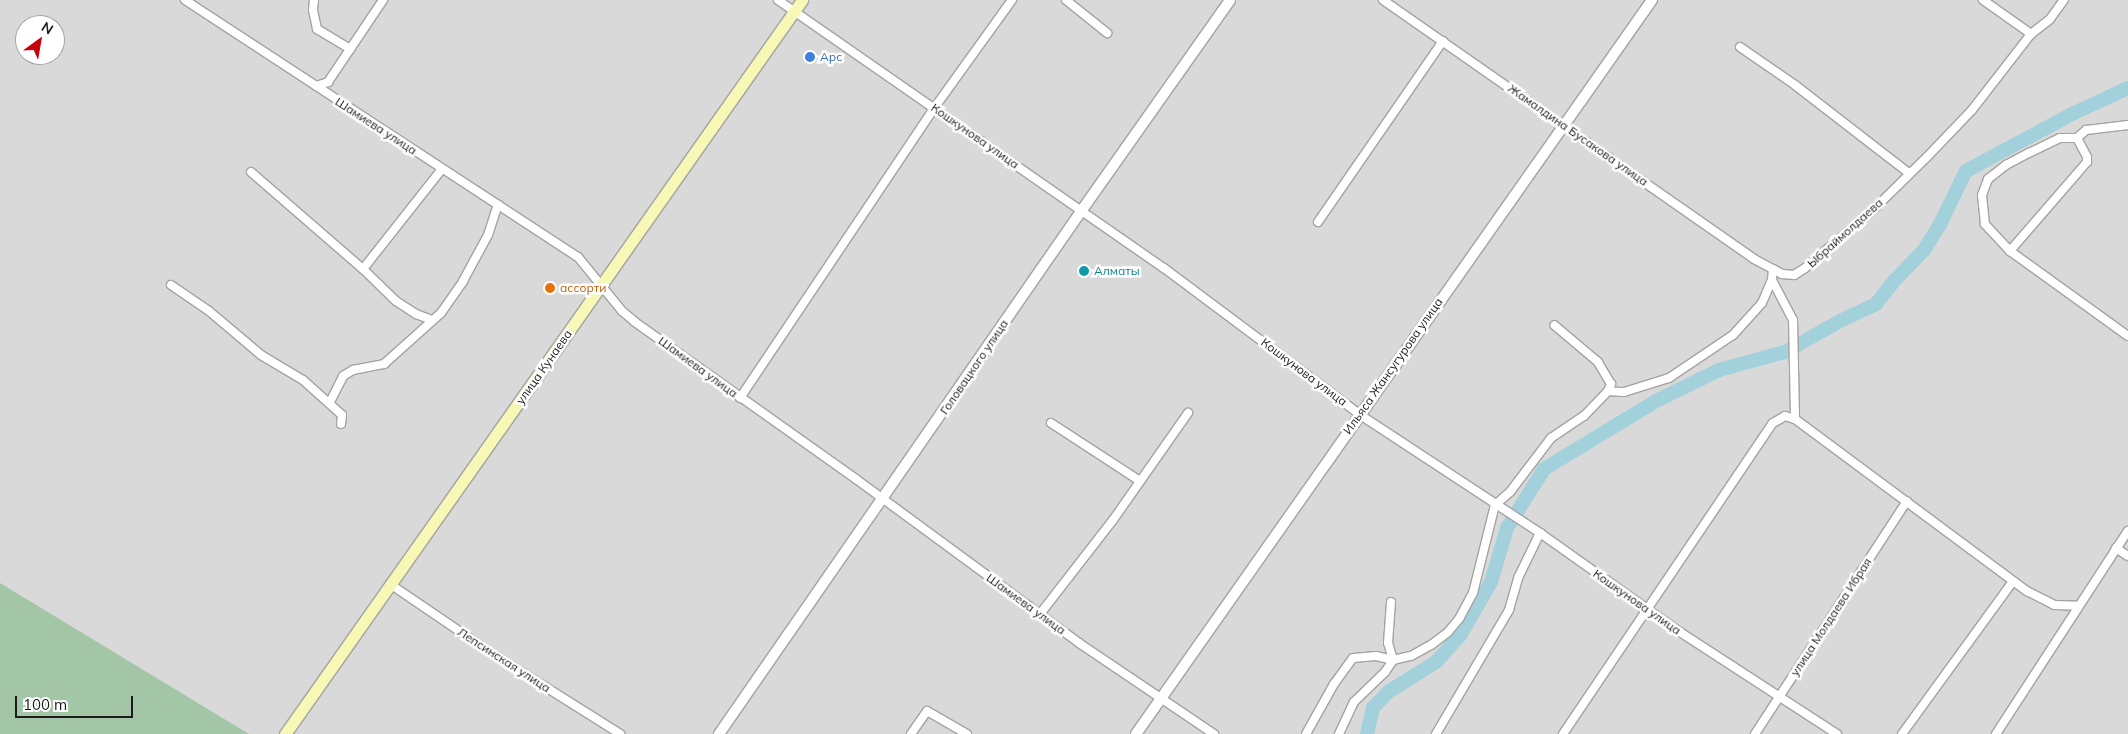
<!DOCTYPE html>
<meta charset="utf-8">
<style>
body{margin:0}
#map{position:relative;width:2128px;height:734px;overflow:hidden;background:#eee9e2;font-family:Mulish,sans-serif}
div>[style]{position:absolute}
.residential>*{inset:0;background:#dad9d9}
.cemetery>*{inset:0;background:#a3c6a7}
.river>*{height:14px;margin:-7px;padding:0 7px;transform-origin:7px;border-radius:7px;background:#a2d0db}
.roads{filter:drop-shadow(1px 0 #a3a3a3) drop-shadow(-1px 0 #a3a3a3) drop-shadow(0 1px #a3a3a3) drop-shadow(0 -1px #a3a3a3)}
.minor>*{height:8px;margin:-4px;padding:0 4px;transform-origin:4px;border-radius:4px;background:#fff}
.tertiary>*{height:10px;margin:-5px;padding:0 5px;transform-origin:5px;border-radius:5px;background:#fff}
.secondary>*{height:11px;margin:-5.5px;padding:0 5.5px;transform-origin:5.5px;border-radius:5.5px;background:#f7f8b5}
.dots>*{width:14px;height:14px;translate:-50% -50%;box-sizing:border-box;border:2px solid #fff;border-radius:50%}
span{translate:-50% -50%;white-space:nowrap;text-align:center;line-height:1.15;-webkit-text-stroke:5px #fff;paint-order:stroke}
.shop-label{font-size:12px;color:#366cbe}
.left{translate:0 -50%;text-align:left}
.street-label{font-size:12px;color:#1c1c1c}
.culture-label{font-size:12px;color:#0d838f}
.food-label{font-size:12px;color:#c56008}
.north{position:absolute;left:15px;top:15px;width:50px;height:50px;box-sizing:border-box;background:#fff;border:1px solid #a4a4a4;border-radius:50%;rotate:32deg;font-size:14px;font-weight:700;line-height:20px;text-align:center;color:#1c1c1c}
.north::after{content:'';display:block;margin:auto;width:18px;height:22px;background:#c6030a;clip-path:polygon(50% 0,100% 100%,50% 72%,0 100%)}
.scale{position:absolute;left:15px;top:696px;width:118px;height:22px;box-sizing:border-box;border:2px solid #1c1c1c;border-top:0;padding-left:6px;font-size:15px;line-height:18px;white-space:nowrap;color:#1c1c1c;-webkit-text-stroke:4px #fff;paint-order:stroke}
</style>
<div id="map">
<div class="residential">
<div style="clip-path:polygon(evenodd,0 0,2128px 0,2128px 734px,0 734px,0 0,25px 25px,55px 25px,55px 55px,25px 55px,25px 25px)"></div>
</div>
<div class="cemetery">
<div style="clip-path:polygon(0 583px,249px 734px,0 734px)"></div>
</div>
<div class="river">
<div style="left:1367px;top:734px;width:27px;rotate:-77deg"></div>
<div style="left:1373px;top:708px;width:22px;rotate:-47deg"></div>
<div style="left:1388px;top:692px;width:57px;rotate:-32deg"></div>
<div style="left:1436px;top:662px;width:38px;rotate:-48deg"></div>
<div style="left:1461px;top:634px;width:60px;rotate:-60deg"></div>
<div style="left:1491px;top:582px;width:56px;rotate:-73.5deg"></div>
<div style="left:1507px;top:528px;width:70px;rotate:-57.9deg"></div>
<div style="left:1544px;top:469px;width:131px;rotate:-31.3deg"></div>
<div style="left:1656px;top:401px;width:70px;rotate:-26.2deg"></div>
<div style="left:1719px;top:370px;width:68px;rotate:-15.3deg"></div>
<div style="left:1785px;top:352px;width:65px;rotate:-29.3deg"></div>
<div style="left:1842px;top:320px;width:38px;rotate:-25deg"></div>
<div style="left:1876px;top:304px;width:31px;rotate:-52deg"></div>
<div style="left:1895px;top:280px;width:42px;rotate:-46deg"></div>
<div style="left:1924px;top:250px;width:31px;rotate:-58deg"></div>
<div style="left:1940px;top:224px;width:59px;rotate:-63.9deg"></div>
<div style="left:1966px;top:171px;width:120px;rotate:-28.3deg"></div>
<div style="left:2072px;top:114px;width:62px;rotate:-24.9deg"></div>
</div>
<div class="roads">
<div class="minor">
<div style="left:185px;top:0;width:470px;rotate:33.2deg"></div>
<div style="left:578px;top:257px;width:70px;rotate:50.8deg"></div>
<div style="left:622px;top:311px;width:17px;rotate:40deg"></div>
<div style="left:635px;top:322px;width:271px;rotate:35.4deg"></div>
<div style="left:856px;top:479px;width:277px;rotate:36.3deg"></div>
<div style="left:1079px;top:643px;width:163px;rotate:34deg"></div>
<div style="left:314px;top:0;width:10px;rotate:96deg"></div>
<div style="left:313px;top:10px;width:19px;rotate:78deg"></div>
<div style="left:317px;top:29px;width:39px;rotate:31deg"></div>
<div style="left:778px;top:0;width:470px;rotate:34.8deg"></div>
<div style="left:1164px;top:268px;width:244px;rotate:36.8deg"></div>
<div style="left:1359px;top:414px;width:217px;rotate:33.3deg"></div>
<div style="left:1540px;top:533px;width:171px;rotate:35.3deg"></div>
<div style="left:1680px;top:632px;width:187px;rotate:33deg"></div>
<div style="left:1066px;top:0;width:53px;rotate:38.8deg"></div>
<div style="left:1383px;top:0;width:452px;rotate:34.9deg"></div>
<div style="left:1754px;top:259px;width:32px;rotate:28deg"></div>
<div style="left:1782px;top:274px;width:12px;rotate:5deg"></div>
<div style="left:1794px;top:275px;width:13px;rotate:-32deg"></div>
<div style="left:1805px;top:268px;width:91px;rotate:-40.5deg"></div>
<div style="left:1874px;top:209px;width:74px;rotate:-44.5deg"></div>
<div style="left:1927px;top:157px;width:65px;rotate:-46.2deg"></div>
<div style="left:1972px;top:110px;width:96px;rotate:-52.2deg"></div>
<div style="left:2031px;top:34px;width:24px;rotate:-38deg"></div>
<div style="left:2050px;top:19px;width:24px;rotate:-54deg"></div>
<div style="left:1983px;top:0;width:59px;rotate:35.3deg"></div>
<div style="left:1740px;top:47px;width:67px;rotate:34.6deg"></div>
<div style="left:1795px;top:85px;width:144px;rotate:37.7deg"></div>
<div style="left:316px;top:86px;width:13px;rotate:-18deg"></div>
<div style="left:328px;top:82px;width:99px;rotate:-56.1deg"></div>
<div style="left:2128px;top:125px;width:42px;rotate:173.2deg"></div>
<div style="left:2086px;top:130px;width:12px;rotate:138deg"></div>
<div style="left:2077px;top:138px;width:21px;rotate:62deg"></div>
<div style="left:2087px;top:157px;width:5px;rotate:90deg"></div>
<div style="left:2087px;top:162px;width:118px;rotate:130.9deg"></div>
<div style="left:2010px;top:251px;width:145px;rotate:35.8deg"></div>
<div style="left:251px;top:172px;width:148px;rotate:40.9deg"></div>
<div style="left:363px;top:269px;width:46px;rotate:44.1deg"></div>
<div style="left:396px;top:301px;width:24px;rotate:33deg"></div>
<div style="left:416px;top:314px;width:17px;rotate:21deg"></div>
<div style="left:1318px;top:222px;width:220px;rotate:-55.4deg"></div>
<div style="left:2010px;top:251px;width:37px;rotate:-133deg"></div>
<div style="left:1985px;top:224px;width:29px;rotate:-96deg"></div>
<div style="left:1982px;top:195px;width:17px;rotate:-69deg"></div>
<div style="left:1988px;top:179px;width:23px;rotate:-38deg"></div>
<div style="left:2006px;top:165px;width:26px;rotate:-28deg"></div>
<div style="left:2029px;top:153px;width:34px;rotate:-26deg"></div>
<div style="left:2060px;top:138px;width:17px"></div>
<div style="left:363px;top:269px;width:127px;rotate:-51.7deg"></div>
<div style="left:1772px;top:280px;width:45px;rotate:62.3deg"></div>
<div style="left:1793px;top:320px;width:99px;rotate:88.8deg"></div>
<div style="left:171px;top:285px;width:46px;rotate:34.4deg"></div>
<div style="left:209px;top:311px;width:68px;rotate:40.2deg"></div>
<div style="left:261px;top:355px;width:49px;rotate:30.8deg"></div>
<div style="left:303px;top:380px;width:52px;rotate:41.9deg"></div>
<div style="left:342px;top:415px;width:9px;rotate:96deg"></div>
<div style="left:1608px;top:391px;width:16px;rotate:4deg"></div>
<div style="left:1624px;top:392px;width:47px;rotate:-17.3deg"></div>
<div style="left:1669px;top:378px;width:77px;rotate:-33.9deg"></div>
<div style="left:1733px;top:335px;width:43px;rotate:-47.8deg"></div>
<div style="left:1762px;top:303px;width:25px;rotate:-67deg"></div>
<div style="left:1772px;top:280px;width:11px;rotate:-85deg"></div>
<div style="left:740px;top:398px;width:350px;rotate:-56.2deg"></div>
<div style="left:935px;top:107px;width:132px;rotate:-54.3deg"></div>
<div style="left:330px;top:402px;width:29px;rotate:-63deg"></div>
<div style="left:343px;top:376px;width:12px;rotate:-31deg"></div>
<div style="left:353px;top:370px;width:32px;rotate:-11deg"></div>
<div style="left:384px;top:364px;width:76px;rotate:-41.8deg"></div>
<div style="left:441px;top:313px;width:39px;rotate:-55deg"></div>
<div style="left:463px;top:281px;width:52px;rotate:-61.5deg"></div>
<div style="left:488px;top:235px;width:32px;rotate:-72deg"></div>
<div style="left:1051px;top:423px;width:106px;rotate:33.1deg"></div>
<div style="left:2116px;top:548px;width:14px;rotate:34deg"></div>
<div style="left:390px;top:584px;width:121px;rotate:34.2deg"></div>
<div style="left:490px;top:652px;width:154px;rotate:32.2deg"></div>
<div style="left:1040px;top:614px;width:119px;rotate:-52.2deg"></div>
<div style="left:1113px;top:520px;width:131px;rotate:-55deg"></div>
<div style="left:911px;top:734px;width:28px;rotate:-55deg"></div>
<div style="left:927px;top:711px;width:46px;rotate:29.9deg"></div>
<div style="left:1306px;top:734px;width:57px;rotate:-60.8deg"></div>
<div style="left:1334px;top:684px;width:32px;rotate:-54deg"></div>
<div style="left:1353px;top:658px;width:23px;rotate:-5deg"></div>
<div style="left:1376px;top:656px;width:17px;rotate:13deg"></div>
<div style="left:1393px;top:660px;width:18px;rotate:-13deg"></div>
<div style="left:1411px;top:656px;width:23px;rotate:-29deg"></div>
<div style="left:1431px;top:645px;width:21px;rotate:-37deg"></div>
<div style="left:1448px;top:632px;width:17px;rotate:-50deg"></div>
<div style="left:1459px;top:619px;width:30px;rotate:-62deg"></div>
<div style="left:1473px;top:593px;width:91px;rotate:-76deg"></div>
<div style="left:1495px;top:505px;width:20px;rotate:-41deg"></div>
<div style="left:1510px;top:492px;width:68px;rotate:-52.8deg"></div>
<div style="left:1551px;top:438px;width:40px;rotate:-34deg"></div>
<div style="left:1584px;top:416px;width:35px;rotate:-46deg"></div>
<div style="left:1608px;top:391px;width:8px;rotate:-67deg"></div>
<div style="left:1611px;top:384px;width:26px;rotate:-121deg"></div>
<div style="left:1598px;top:362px;width:57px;rotate:-139.9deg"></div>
<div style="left:1339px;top:734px;width:35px;rotate:-65deg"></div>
<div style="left:1354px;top:702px;width:43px;rotate:-44.1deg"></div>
<div style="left:1385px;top:672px;width:14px;rotate:-56deg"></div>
<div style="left:1393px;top:660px;width:18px;rotate:-106deg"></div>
<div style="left:1388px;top:643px;width:41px;rotate:-85.8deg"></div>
<div style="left:1436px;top:734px;width:144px;rotate:-59.5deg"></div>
<div style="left:1509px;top:610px;width:35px;rotate:-74deg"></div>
<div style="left:1519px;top:576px;width:48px;rotate:-64deg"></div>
<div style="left:1563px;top:734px;width:375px;rotate:-56deg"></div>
<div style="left:1773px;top:423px;width:14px;rotate:-30deg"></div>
<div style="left:1785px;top:416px;width:10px;rotate:17deg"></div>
<div style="left:1795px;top:419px;width:289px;rotate:36.6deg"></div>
<div style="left:2027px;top:591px;width:30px;rotate:27deg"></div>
<div style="left:2054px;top:605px;width:25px;rotate:2deg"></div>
<div style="left:1755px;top:734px;width:278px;rotate:-56.9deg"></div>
<div style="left:1902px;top:734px;width:189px;rotate:-54deg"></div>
<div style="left:1996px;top:734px;width:242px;rotate:-57deg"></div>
</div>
<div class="tertiary">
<div style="left:719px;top:734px;width:637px;rotate:-55.29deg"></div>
<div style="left:1082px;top:210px;width:257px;rotate:-54.8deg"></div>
<div style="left:1136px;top:734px;width:897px;rotate:-54.89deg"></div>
</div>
<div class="secondary">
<div style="left:285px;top:734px;width:898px;rotate:-54.84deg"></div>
</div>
</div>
<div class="dots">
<div style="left:810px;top:57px;background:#3f7fe0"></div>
<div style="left:1084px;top:271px;background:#0f9aa8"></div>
<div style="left:550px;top:288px;background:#e8710a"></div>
</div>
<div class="shop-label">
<span class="left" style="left:820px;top:57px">Арс</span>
</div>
<div class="street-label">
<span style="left:376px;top:126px;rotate:33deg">Шамиева улица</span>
<span style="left:1578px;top:135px;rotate:35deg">Жамалдина Бусакова улица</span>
<span style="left:975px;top:136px;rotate:35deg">Кошкунова улица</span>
<span style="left:1845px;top:233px;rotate:-42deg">Ыбраймолдаева</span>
<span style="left:1393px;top:366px;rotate:-55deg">Ильяса Жансугурова улица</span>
<span style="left:544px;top:367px;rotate:-55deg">улица Кунаева</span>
<span style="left:698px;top:367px;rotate:36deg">Шамиева улица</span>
<span style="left:974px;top:367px;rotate:-56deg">Головацкого улица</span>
<span style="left:1304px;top:372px;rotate:37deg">Кошкунова улица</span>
<span style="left:1637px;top:602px;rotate:35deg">Кошкунова улица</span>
<span style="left:1026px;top:604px;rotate:36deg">Шамиева улица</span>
<span style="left:1831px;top:617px;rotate:-57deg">улица Молдаева Ибрая</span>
<span style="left:504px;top:660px;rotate:33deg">Лепсинская улица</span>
</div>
<div class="culture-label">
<span class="left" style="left:1094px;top:271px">Алматы</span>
</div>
<div class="food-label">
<span class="left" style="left:560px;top:288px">ассорти</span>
</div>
<div class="north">N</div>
<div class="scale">100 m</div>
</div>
